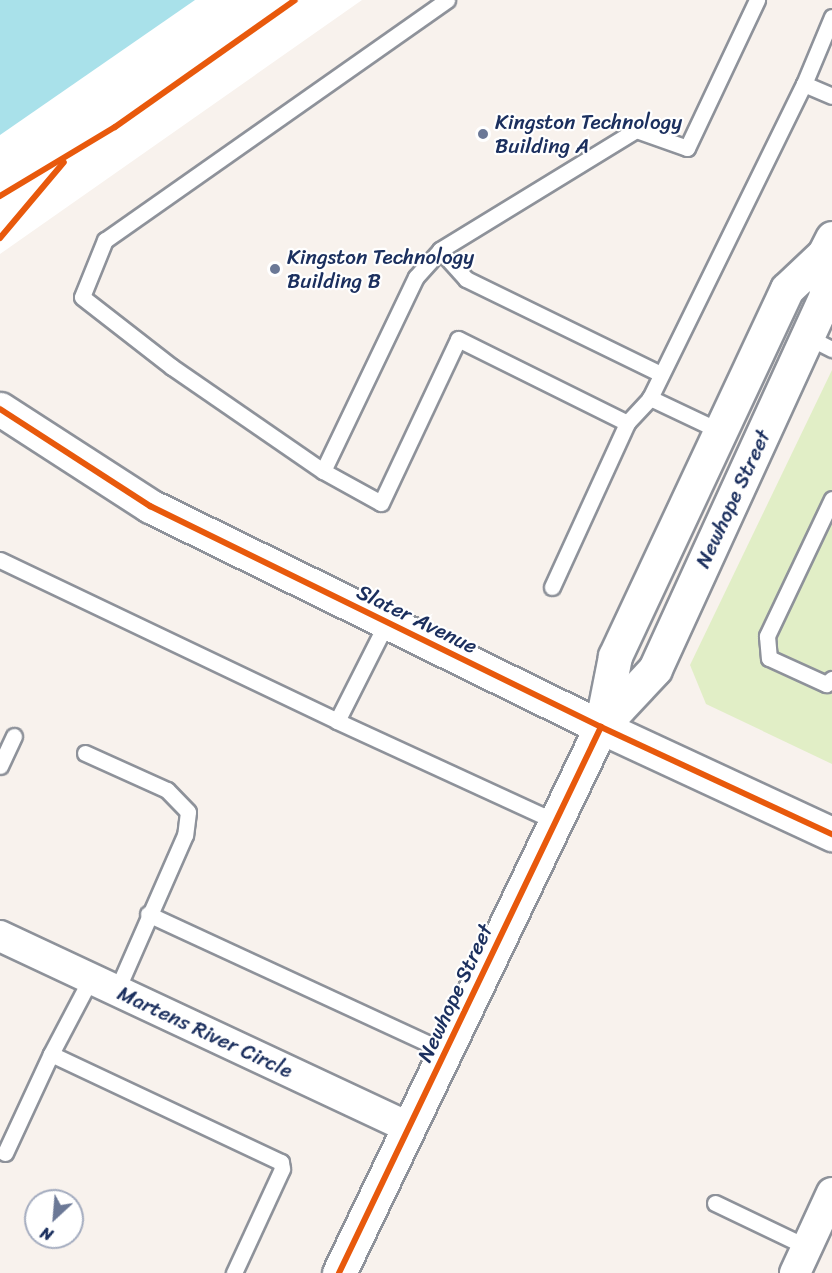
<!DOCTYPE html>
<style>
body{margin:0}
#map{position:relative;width:832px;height:1273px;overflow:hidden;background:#fff;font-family:Sriracha,sans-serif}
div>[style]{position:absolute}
.built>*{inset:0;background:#f8f2ed}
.green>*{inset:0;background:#e1eec6}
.water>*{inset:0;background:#a9e1ea}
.roads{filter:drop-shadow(2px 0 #8e929a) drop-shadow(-2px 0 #8e929a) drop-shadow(0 2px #8e929a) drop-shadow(0 -2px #8e929a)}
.service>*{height:15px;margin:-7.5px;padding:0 7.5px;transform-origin:7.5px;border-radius:7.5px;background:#fff}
.minor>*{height:30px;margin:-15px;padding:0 15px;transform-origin:15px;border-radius:15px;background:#fff}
.tertiary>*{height:33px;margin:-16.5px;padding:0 16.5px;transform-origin:16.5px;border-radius:16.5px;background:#fff}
.secondary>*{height:33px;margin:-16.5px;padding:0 16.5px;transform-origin:16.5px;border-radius:16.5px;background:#fff}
.cycleway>*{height:6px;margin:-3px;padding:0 3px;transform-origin:3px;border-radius:3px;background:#e8590c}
.dots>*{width:16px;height:16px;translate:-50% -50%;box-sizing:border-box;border:3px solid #fff;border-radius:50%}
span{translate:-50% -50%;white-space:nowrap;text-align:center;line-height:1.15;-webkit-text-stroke:4.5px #fff;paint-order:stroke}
.poi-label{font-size:21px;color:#1b2f5e}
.left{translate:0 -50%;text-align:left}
.street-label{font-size:21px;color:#1b2f5e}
.north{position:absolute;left:24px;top:1189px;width:60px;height:60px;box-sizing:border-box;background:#fff;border:2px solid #a4acbf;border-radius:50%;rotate:206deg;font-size:16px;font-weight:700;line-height:24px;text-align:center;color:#1b2f5e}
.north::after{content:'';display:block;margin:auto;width:21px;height:27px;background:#6b7896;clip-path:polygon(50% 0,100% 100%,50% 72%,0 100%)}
</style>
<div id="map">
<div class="built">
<div style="clip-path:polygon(evenodd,362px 0,832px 0,832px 1273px,0 1273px,0 254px,362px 0,36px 1201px,72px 1201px,72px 1237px,36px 1237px,36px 1201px)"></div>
</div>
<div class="green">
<div style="clip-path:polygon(832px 370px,832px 764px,706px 704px,690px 665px)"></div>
</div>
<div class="water">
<div style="clip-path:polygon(0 0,195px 0,0 135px)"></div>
</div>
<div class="roads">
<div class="service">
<div style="left:447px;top:0;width:418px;rotate:144.9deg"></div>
<div style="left:105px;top:240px;width:61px;rotate:112deg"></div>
<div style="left:82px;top:297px;width:114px;rotate:37.9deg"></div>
<div style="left:172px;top:367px;width:183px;rotate:34.6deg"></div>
<div style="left:323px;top:471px;width:215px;rotate:-64.4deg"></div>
<div style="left:416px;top:277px;width:36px;rotate:-48deg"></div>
<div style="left:440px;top:250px;width:230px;rotate:-31.5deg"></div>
<div style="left:636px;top:130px;width:54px;rotate:19.4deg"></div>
<div style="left:687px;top:148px;width:164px;rotate:-64.7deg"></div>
<div style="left:832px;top:17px;width:73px;rotate:112.7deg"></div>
<div style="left:804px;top:84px;width:30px;rotate:23deg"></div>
<div style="left:440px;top:250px;width:39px;rotate:48deg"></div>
<div style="left:466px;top:279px;width:217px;rotate:26deg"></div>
<div style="left:808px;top:337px;width:27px;rotate:27deg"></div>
<div style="left:722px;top:432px;width:80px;rotate:-154.7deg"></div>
<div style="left:650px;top:398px;width:350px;rotate:-63.9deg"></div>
<div style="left:323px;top:471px;width:66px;rotate:28.9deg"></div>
<div style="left:381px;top:503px;width:181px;rotate:-64.8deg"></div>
<div style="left:458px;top:339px;width:189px;rotate:26.4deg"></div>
<div style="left:627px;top:423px;width:34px;rotate:-47deg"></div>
<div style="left:832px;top:499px;width:152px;rotate:115.4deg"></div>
<div style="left:767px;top:636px;width:22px;rotate:85deg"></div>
<div style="left:769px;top:658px;width:63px;rotate:24.5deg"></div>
<div style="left:826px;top:684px;width:8px;rotate:-40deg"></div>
<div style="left:0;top:560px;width:373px;rotate:25.5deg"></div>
<div style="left:337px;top:721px;width:111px;rotate:-63.2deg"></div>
<div style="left:552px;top:587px;width:180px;rotate:-65.4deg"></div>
<div style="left:337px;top:721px;width:239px;rotate:24.7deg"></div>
<div style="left:85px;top:753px;width:90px;rotate:24.3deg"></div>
<div style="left:167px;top:790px;width:30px;rotate:46deg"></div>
<div style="left:188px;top:812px;width:23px;rotate:97deg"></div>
<div style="left:185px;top:835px;width:169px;rotate:113.7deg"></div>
<div style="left:0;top:766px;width:33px;rotate:-65deg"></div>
<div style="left:148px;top:914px;width:328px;rotate:24.8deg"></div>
<div style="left:91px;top:978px;width:86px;rotate:117.8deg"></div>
<div style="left:51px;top:1054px;width:254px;rotate:25.2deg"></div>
<div style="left:281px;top:1162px;width:7px;rotate:82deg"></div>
<div style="left:282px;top:1169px;width:115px;rotate:114.8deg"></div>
<div style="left:5px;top:1153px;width:109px;rotate:-65.1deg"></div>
<div style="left:715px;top:1203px;width:102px;rotate:25.6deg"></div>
</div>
<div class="minor">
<div style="left:0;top:936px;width:453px;rotate:25.1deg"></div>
<div style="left:795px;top:1273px;width:88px;rotate:-65.2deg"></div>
</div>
<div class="tertiary">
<div style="left:601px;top:727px;width:79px;rotate:-47deg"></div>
<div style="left:655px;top:669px;width:410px;rotate:-65.4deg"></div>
<div style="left:826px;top:296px;width:42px;rotate:-92.7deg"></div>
<div style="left:339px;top:1273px;width:606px;rotate:-64.37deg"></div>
<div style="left:601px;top:727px;width:72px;rotate:-78.8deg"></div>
<div style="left:615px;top:656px;width:405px;rotate:-64.9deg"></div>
<div style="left:787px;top:289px;width:51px;rotate:-43.4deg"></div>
<div style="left:824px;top:254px;width:18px;rotate:-63deg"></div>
</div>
<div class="secondary">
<div style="left:0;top:409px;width:179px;rotate:32.9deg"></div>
<div style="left:150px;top:506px;width:502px;rotate:26.11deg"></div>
<div style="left:601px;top:727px;width:255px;rotate:24.9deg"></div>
</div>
</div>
<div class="cycleway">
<div style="left:0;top:196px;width:134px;rotate:-31deg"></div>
<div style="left:115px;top:127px;width:220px;rotate:-35.2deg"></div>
<div style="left:0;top:238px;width:99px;rotate:-49.9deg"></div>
<div style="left:0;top:409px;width:179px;rotate:32.9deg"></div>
<div style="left:150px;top:506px;width:502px;rotate:26.11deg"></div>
<div style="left:601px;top:727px;width:255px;rotate:24.9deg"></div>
<div style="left:339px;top:1273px;width:606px;rotate:-64.37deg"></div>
</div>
<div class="dots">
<div style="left:483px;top:134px;background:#6b7896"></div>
<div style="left:275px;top:269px;background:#6b7896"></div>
</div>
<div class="poi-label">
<span class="left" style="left:495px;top:134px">Kingston Technology<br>Building A</span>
<span class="left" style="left:287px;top:269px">Kingston Technology<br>Building B</span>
</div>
<div class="street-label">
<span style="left:733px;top:499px;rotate:-65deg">Newhope Street</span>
<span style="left:417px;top:619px;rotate:26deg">Slater Avenue</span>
<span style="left:455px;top:993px;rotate:-65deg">Newhope Street</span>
<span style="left:205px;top:1032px;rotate:25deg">Martens River Circle</span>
</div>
<div class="north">N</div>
</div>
